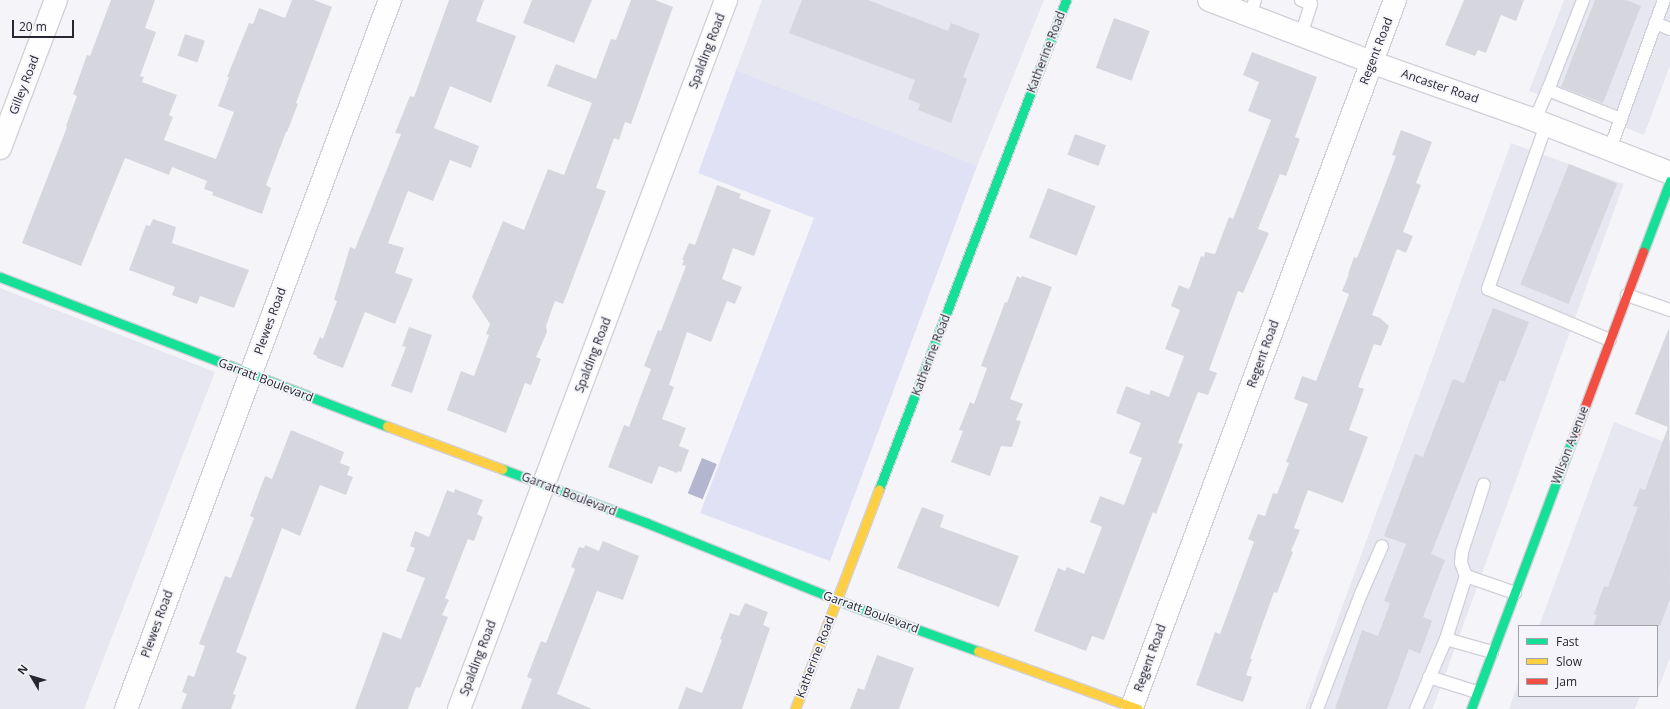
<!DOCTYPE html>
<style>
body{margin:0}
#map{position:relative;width:1670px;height:709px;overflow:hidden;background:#f5f5f9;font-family:"Open Sans",sans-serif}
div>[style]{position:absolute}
.built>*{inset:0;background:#e7e7f1;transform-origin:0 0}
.green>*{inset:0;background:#e1e1f6}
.water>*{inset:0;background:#b4b5ce;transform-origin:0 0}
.building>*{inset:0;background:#d6d6de;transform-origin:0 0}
.roads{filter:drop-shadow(1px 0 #d1d1d9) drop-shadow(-1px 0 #d1d1d9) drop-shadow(0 1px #d1d1d9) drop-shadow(0 -1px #d1d1d9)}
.lane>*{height:12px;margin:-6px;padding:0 6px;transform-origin:6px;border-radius:6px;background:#fefefe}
.street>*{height:22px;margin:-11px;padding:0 11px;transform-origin:11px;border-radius:11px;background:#fefefe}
.fast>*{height:9px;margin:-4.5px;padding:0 4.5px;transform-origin:4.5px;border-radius:4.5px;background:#16e098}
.slow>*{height:9px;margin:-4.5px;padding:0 4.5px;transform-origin:4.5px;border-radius:4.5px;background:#ffcf43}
.jam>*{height:9px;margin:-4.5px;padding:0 4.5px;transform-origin:4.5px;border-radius:4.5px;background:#f24e42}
span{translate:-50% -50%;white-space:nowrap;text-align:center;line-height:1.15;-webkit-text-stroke:3.5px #f4f4fa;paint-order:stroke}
.street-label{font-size:12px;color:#272732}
.legend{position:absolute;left:1518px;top:625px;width:140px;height:72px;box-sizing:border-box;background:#f4f4fa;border:1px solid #a2a2aa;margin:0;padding:5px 7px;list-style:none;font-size:12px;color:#272732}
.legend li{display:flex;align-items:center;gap:8px;height:20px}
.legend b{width:20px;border:1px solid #a2a2aa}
.north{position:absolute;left:12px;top:657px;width:40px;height:40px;-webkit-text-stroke:3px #f4f4fa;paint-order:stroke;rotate:308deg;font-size:11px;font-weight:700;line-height:16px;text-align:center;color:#272732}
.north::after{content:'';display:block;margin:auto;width:14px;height:18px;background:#272732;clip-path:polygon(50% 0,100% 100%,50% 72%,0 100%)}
.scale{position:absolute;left:12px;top:20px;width:62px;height:18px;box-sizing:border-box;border:2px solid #272732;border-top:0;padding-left:5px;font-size:12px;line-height:14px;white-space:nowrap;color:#272732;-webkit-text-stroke:3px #f4f4fa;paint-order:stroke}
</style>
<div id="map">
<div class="built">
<div style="clip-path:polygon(762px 0,1044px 0,977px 166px,736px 70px)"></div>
<div style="clip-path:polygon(1564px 0,1670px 0,1670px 66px,1644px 135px,1529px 91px)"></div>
<div style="left:1511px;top:143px;width:120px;height:605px;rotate:20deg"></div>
<div style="clip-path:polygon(0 288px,215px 372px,84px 709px,0 709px)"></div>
<div style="clip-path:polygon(1614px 422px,1670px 444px,1670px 658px,1657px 692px,1657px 626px,1539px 626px)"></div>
<div style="clip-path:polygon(1519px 681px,1519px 696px,1640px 696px,1635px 709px,1509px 709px)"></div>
</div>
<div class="green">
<div style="clip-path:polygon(736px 70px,977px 166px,830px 561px,700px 513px,814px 218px,698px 173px)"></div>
</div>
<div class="water">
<div style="left:702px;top:458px;width:16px;height:38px;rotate:22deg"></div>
</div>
<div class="building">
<div style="clip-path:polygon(111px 0,155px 0,145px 28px,156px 32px,140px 76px,144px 77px,142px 82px,177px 95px,169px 115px,173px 117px,164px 140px,216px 159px,234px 112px,218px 106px,229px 77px,227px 77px,249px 23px,253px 24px,259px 8px,285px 18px,292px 0,314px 0,332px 7px,296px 103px,298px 104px,287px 132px,286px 132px,266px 185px,271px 188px,262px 214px,212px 195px,213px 192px,204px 189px,207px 181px,172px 167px,169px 175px,125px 158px,81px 266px,22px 243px,67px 127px,66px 126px,77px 96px,73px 94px,87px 55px,90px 56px)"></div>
<div style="clip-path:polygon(449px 0,484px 0,476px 21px,516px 36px,491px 103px,450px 86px,434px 128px,479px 146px,471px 168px,450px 160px,433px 201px,408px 191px,388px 243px,404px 248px,395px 273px,413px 279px,395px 324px,365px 312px,343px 368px,317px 358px,317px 356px,313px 354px,320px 337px,323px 339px,337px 301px,334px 300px,350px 247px,355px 249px,401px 134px,395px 133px,410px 96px,414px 97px)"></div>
<div style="clip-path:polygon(532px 0,592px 0,574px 43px,523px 23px)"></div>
<div style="clip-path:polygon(631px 0,655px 0,673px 7px,631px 124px,625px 122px,619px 140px,614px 138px,596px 188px,606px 191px,563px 304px,555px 301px,546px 326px,547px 332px,536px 357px,541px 359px,531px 385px,525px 383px,506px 433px,447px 410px,461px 371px,474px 376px,489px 335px,486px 334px,490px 324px,472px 297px,503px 221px,524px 230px,548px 169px,564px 175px,592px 103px,547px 86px,556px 64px,596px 79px,611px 39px,616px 40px)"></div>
<div style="clip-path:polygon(802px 0,868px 0,948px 31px,951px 23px,980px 34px,963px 77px,967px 79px,951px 123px,918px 110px,920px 104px,908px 99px,915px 80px,789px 33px)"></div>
<div style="clip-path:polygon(1464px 0,1524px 0,1516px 21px,1501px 15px,1486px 53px,1478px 50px,1475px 56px,1445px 45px)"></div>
<div style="clip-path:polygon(1595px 0,1626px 0,1641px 6px,1603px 103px,1561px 87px)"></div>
<div style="left:1114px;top:18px;width:38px;height:53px;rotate:20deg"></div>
<div style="left:185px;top:34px;width:21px;height:23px;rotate:19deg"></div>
<div style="clip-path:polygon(1252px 52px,1317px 77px,1295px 137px,1300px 139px,1286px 176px,1280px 174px,1258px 229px,1269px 233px,1243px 293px,1238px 291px,1220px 340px,1209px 370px,1217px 373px,1208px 395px,1198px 392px,1178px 443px,1183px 444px,1166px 488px,1156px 514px,1153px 512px,1104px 640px,1092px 636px,1086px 651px,1034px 631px,1058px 568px,1065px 571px,1067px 567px,1084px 574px,1102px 527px,1090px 522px,1100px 496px,1124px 505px,1142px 458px,1129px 453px,1141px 423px,1116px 413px,1126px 386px,1149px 395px,1151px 390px,1169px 397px,1184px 356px,1165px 349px,1180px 310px,1171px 306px,1179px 285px,1188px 289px,1190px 287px,1201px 256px,1204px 257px,1205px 252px,1215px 254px,1229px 217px,1233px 219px,1271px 120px,1248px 111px,1259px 82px,1243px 75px)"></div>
<div style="clip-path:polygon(1401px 130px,1432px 142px,1416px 183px,1421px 185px,1403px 232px,1413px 236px,1406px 253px,1397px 249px,1372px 315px,1380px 318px,1389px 326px,1381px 346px,1374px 344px,1358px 387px,1364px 389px,1349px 430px,1368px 437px,1343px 503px,1308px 490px,1294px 528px,1300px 530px,1291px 551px,1293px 552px,1277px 593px,1274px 592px,1250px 659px,1252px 659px,1246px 675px,1252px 677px,1243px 702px,1237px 700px,1196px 685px,1215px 632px,1220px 634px,1254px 542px,1248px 539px,1258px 514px,1265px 516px,1273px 493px,1277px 494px,1289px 463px,1286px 462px,1308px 404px,1294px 399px,1302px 376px,1316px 381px,1349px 294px,1342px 291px,1349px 274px,1348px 274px,1354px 257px,1357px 258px,1376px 209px,1396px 156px,1392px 155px)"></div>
<div style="left:1075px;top:134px;width:33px;height:22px;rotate:20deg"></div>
<div style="left:1569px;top:164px;width:52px;height:130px;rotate:22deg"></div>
<div style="clip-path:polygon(717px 185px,741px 194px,739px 198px,771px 210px,754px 256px,733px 248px,722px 279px,742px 287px,735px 304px,727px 301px,711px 342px,687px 332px,669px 385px,674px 387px,662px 419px,686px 428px,679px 446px,689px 450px,681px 472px,678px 471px,677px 473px,659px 466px,652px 484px,608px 467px,624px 425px,629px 427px,651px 369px,644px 366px,658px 330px,661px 331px,686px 266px,682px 265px,684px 260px,682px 260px,689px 243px,695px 245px)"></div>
<div style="left:1048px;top:188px;width:51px;height:53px;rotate:21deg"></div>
<div style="clip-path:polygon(153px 219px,176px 227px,172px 243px,249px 270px,234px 308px,200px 296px,197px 304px,172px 295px,175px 287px,129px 270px,146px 225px,150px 226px)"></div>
<div style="clip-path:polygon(1017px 276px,1021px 278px,1022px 276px,1052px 287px,1010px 399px,1023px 404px,1016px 420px,1021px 421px,1012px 447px,1001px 446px,990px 476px,951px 462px,963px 431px,959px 430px,970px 402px,974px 404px,987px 368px,981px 366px,1005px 302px,1007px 303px)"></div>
<div style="clip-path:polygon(1493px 308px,1529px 322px,1505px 382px,1500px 380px,1431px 554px,1445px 560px,1423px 617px,1432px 621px,1420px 654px,1409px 649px,1387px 709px,1335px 709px,1362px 630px,1378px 636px,1390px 603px,1384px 601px,1406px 544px,1384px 536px,1415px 454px,1423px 457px,1453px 379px,1464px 383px)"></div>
<div style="clip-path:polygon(409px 327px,432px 335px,412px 393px,391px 386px,406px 347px,402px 346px)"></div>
<div style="clip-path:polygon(1669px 328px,1670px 599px,1660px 626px,1593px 626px,1597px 615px,1594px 614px,1604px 586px,1608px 587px,1638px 507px,1633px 506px,1640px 488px,1645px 490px,1668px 427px,1635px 414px)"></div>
<div style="clip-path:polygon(291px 430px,344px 452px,340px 463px,350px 467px,347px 475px,353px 477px,346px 495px,320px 485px,300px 536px,282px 528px,236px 652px,247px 657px,233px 694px,236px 695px,231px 709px,181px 709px,187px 694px,182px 692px,188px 675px,194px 677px,205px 646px,199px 644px,225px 576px,231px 578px,254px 518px,250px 516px,265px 476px,272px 479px)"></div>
<div style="clip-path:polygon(455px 489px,483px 500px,477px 514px,483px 517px,474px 541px,468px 539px,445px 598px,449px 600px,442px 615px,448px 617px,420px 688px,416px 687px,408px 709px,355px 709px,383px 632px,401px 639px,425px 578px,406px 571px,415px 548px,410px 546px,415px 531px,429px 537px,447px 490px,454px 493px)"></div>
<div style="clip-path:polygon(922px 507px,944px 515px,940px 527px,1019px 556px,999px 607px,897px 568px)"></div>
<div style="clip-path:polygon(603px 541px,639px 556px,623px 600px,597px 591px,557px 694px,592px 709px,521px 709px,532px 679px,527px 677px,541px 641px,546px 643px,575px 569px,571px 567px,579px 547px,584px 548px,585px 545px,599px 551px)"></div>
<div style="clip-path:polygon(745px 603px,768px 612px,763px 625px,770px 628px,742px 709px,678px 709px,686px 687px,702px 693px,722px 640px,720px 639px,730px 613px,739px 616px)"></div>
<div style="clip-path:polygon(877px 655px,914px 668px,899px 709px,850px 709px,858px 688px,864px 690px)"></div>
</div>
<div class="roads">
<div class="lane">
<div style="left:1249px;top:16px;width:17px;rotate:-69deg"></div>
<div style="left:1655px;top:23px;width:16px;rotate:22deg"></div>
<div style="left:1301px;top:35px;width:33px;rotate:-72deg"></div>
<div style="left:1311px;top:4px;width:11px;rotate:-158deg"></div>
<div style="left:1548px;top:90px;width:97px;rotate:-68.7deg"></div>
<div style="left:1535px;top:120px;width:33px;rotate:-67deg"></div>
<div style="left:1548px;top:90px;width:79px;rotate:21.7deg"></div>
<div style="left:1546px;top:125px;width:174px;rotate:109.5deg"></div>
<div style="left:1488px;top:289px;width:132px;rotate:22.7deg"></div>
<div style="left:1610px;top:149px;width:158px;rotate:-70.1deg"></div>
<div style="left:1627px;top:295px;width:46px;rotate:19.2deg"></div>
<div style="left:1466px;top:576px;width:14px;rotate:-111deg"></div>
<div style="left:1461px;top:563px;width:11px;rotate:-85deg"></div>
<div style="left:1462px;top:552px;width:71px;rotate:-72.1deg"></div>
<div style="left:1446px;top:639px;width:48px;rotate:15.8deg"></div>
<div style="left:1429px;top:677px;width:50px;rotate:17.4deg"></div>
<div style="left:1317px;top:709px;width:123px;rotate:-69.1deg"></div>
<div style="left:1361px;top:594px;width:52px;rotate:-66.4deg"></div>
<div style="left:1416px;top:709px;width:76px;rotate:-66.8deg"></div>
<div style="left:1446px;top:639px;width:66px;rotate:-72.4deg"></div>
<div style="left:1466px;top:576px;width:52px;rotate:19.1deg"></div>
</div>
<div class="street">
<div style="left:1209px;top:0;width:173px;rotate:20.9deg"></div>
<div style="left:1371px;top:62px;width:168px;rotate:19.5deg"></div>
<div style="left:1529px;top:118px;width:151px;rotate:21.3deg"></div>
<div style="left:0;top:148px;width:158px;rotate:-69.3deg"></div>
<div style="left:1132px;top:707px;width:754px;rotate:-69.6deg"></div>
<div style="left:126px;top:709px;width:757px;rotate:-69.58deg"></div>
<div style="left:459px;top:709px;width:758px;rotate:-69.36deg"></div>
</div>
<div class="fast">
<div style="left:1643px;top:252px;width:76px;rotate:-69.2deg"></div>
<div style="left:0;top:277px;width:415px;rotate:21.1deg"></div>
<div style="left:502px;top:469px;width:155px;rotate:20.4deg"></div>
<div style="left:647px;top:523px;width:224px;rotate:22deg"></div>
<div style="left:855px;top:607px;width:131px;rotate:19.7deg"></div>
<div style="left:879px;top:489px;width:524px;rotate:-69.07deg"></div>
<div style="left:1471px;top:709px;width:290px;rotate:-69.4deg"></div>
</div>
<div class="slow">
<div style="left:387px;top:426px;width:123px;rotate:20.5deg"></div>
<div style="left:978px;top:651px;width:170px;rotate:19.9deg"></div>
<div style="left:795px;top:709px;width:235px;rotate:-69.1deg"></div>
</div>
<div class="jam">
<div style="left:1573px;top:438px;width:199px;rotate:-69.4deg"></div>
</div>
</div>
<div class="street-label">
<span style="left:707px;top:51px;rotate:-69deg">Spalding Road</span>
<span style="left:1376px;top:51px;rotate:-69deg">Regent Road</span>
<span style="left:1046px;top:52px;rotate:-69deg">Katherine Road</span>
<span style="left:24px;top:85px;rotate:-69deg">Gilley Road</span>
<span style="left:1440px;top:86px;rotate:19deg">Ancaster Road</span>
<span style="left:270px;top:321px;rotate:-70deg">Plewes Road</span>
<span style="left:1263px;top:354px;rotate:-70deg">Regent Road</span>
<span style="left:593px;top:355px;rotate:-69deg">Spalding Road</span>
<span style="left:931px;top:355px;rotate:-69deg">Katherine Road</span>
<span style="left:266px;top:380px;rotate:21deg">Garratt Boulevard</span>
<span style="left:1570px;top:445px;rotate:-69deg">Wilson Avenue</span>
<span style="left:569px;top:494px;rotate:21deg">Garratt Boulevard</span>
<span style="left:871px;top:612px;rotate:20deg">Garratt Boulevard</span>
<span style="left:157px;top:624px;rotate:-70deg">Plewes Road</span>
<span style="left:815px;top:657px;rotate:-69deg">Katherine Road</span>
<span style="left:478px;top:658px;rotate:-69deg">Spalding Road</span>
<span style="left:1150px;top:658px;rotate:-70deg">Regent Road</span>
</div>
<ul class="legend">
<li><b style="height:5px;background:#16e098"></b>Fast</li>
<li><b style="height:5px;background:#ffcf43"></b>Slow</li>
<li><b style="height:5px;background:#f24e42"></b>Jam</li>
</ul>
<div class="north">N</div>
<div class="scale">20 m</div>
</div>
